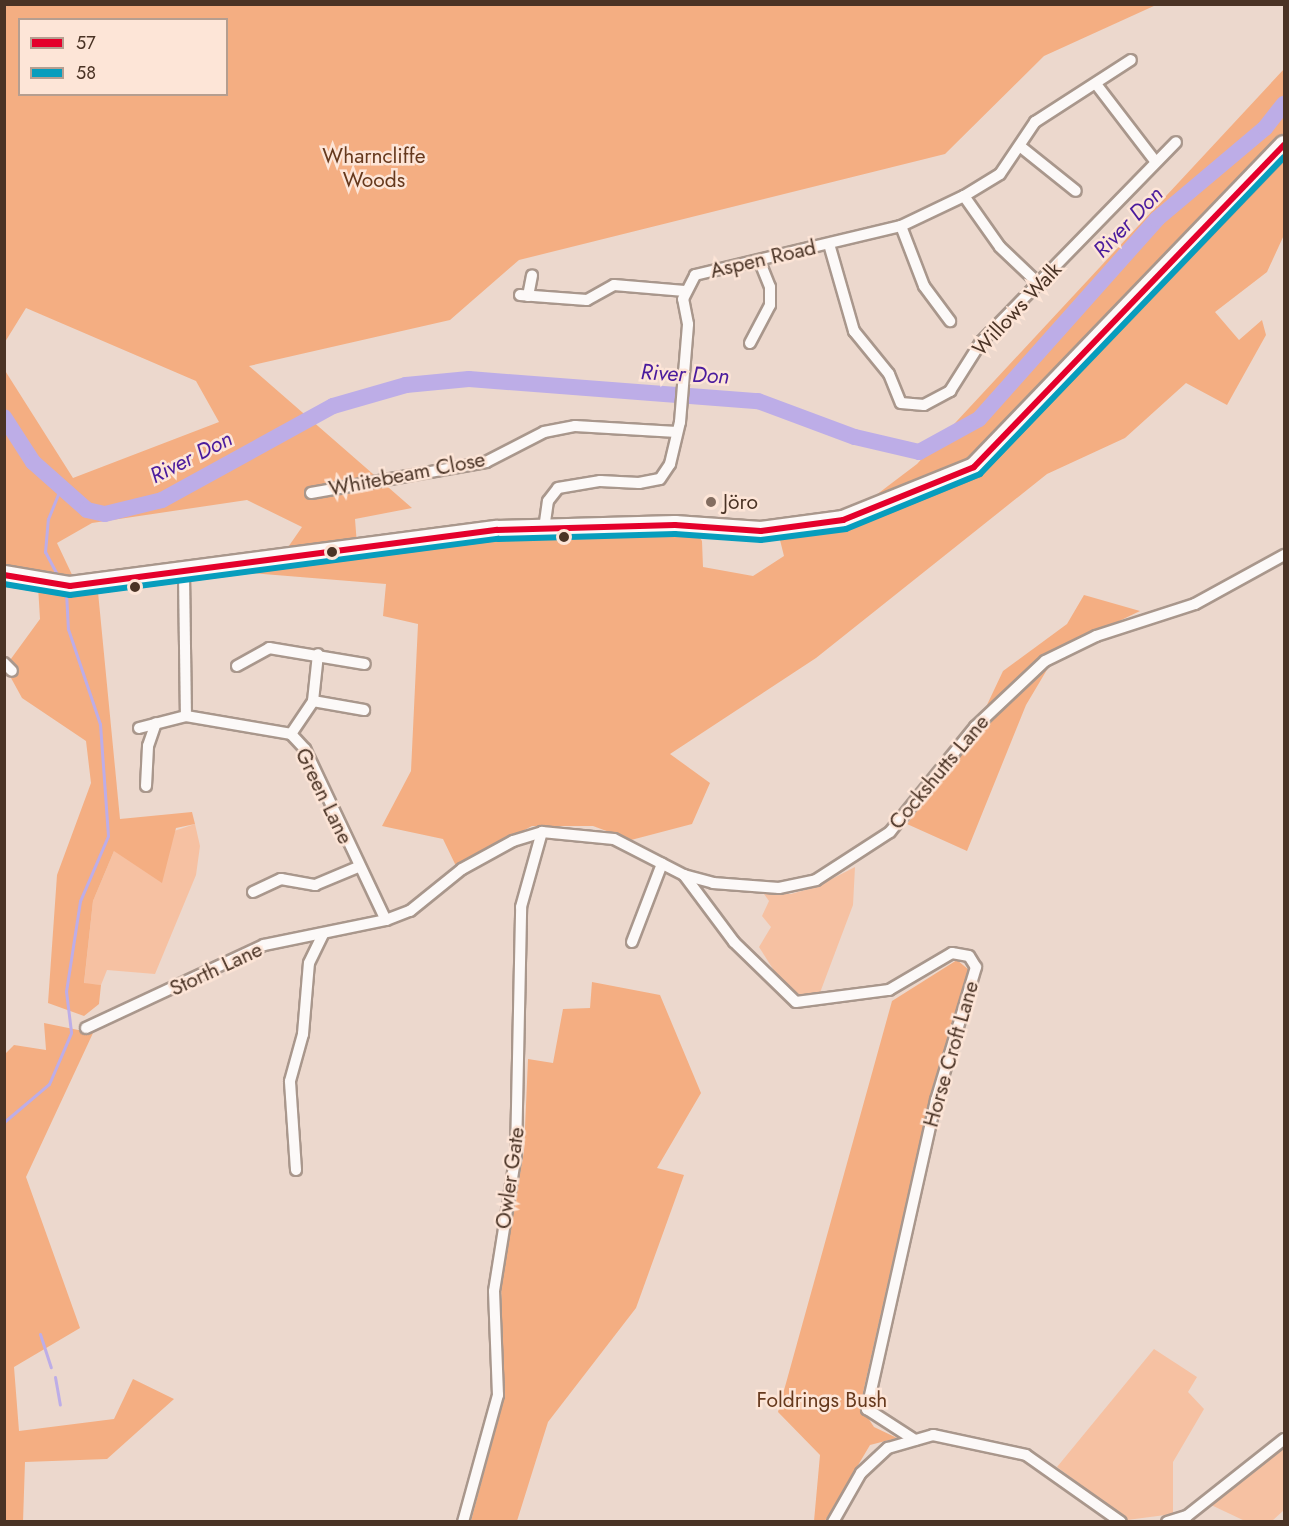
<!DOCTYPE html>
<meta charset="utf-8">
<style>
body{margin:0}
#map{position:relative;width:1289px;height:1526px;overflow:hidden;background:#ecd8cd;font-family:Jost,sans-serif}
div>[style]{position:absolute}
.green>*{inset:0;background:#f6c1a2}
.forest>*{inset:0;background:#f4ae82}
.stream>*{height:3px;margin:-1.5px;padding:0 1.5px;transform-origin:1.5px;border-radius:1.5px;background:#bdade7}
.river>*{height:16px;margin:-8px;padding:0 8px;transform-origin:8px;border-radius:8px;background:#bdade7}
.roads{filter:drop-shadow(2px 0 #a9978c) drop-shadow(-2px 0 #a9978c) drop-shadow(0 2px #a9978c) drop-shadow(0 -2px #a9978c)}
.street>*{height:10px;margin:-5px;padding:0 5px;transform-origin:5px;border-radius:5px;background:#fcf9f8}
.primary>*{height:18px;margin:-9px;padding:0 9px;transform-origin:9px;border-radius:9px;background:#fcf9f8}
.bus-1>*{height:6px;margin:-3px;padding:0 3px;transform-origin:3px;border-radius:3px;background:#e4002b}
.bus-2>*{height:6px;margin:-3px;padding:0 3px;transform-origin:3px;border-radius:3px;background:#079dbd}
.dots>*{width:16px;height:16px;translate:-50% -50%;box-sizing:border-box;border:3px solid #fde5d7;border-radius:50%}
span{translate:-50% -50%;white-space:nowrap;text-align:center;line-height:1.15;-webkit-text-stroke:5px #fde5d7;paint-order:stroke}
.park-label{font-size:21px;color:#66391d}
.street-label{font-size:21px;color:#4a3325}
.poi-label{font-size:21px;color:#4a3325}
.left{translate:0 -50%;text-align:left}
.water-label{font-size:22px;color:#4a1b9d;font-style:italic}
.frame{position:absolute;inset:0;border:6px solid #4a3325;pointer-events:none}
.legend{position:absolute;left:18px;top:18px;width:210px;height:78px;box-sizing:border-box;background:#fde5d7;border:2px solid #b59e90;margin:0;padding:8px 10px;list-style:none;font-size:18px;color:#4a3325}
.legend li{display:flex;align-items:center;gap:12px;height:30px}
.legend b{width:30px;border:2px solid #b59e90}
</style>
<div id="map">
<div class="green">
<div style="clip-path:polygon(195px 824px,200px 846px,196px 875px,155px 974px,107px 970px,101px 985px,84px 984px,93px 901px,114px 851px)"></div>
<div style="clip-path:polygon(855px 867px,853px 905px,818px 998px,797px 999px,770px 974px,773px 969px,759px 947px,771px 927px,762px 916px,769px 901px,762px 891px,791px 894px,816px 887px)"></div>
<div style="clip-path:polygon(1154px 1349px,1197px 1377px,1188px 1392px,1204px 1409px,1173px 1462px,1173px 1514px,1127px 1520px,1057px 1467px)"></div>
<div style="clip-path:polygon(1284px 1449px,1284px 1510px,1272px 1521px,1245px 1521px,1209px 1504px)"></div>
</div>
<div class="forest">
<div style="clip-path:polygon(evenodd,5px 5px,1156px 5px,1044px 56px,945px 154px,519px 260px,450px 320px,249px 366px,412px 508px,355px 519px,357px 545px,284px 553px,302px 527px,247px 500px,92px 523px,57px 543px,75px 581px,5px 569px,4px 369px,73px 478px,219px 422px,196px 381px,26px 308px,5px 342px,5px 5px,20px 20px,226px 20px,226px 94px,20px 94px,20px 20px)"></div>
<div style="clip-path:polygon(1284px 69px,1284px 134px,967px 460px,855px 511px,917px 464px)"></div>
<div style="clip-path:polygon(1284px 156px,1284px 235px,1267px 272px,1215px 312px,1239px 340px,1262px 320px,1266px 335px,1227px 405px,1186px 383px,1125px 438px,1047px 474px,816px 658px,670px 754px,710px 783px,692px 824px,631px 840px,593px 826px,532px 826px,456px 866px,443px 839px,382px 826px,411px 771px,418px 624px,383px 616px,386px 584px,239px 572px,499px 537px,694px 529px,702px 541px,703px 567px,753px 576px,784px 556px,778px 532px,847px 524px,981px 474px)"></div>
<div style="clip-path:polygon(38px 586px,98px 592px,120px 819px,192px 812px,195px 824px,176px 828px,162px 883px,114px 851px,93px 901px,84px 983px,101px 985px,99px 1004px,84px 1016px,48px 1003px,57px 875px,91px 783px,86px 741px,22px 698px,5px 667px,40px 619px)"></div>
<div style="clip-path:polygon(1084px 595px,1140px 611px,1042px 658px,986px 707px,1003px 671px,1067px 624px)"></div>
<div style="clip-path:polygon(1048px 668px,1026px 705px,967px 851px,907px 824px,975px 732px,1017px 688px)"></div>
<div style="clip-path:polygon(957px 960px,969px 970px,931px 1092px,860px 1406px,874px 1427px,897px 1438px,870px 1445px,825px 1521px,814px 1521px,820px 1455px,778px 1412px,892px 1001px)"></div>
<div style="clip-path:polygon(592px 982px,660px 995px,701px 1093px,657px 1168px,684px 1175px,636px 1308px,548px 1422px,517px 1521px,471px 1521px,504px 1398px,501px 1283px,524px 1151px,528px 1059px,553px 1063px,563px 1009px,590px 1008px)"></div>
<div style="clip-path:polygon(44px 1023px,93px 1033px,26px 1177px,80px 1328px,14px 1367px,19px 1431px,114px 1419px,133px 1379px,174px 1399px,107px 1459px,25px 1462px,23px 1522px,4px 1521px,4px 1055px,14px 1045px,46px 1050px)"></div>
</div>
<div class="stream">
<div style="left:59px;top:578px;width:30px;rotate:-118deg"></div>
<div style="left:45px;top:552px;width:33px;rotate:-85deg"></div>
<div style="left:48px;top:519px;width:35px;rotate:-68deg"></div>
<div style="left:66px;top:592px;width:37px;rotate:87deg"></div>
<div style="left:68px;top:629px;width:100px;rotate:71.4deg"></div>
<div style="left:100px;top:724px;width:112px;rotate:85.9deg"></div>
<div style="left:108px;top:836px;width:71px;rotate:113.3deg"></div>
<div style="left:80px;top:901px;width:91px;rotate:98.8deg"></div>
<div style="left:66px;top:991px;width:41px;rotate:83deg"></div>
<div style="left:4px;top:1122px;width:59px;rotate:-40.2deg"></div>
<div style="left:49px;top:1084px;width:56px;rotate:-66.7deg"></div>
<div style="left:40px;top:1334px;width:35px;rotate:72deg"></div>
<div style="left:55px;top:1377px;width:28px;rotate:80deg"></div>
</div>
<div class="river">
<div style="left:4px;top:417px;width:54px;rotate:57.2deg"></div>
<div style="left:33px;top:462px;width:72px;rotate:41.6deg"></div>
<div style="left:87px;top:510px;width:18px;rotate:13deg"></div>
<div style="left:105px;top:514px;width:59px;rotate:-13.8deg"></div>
<div style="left:162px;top:500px;width:195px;rotate:-28.8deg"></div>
<div style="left:333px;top:406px;width:76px;rotate:-16deg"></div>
<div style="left:406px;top:385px;width:63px;rotate:-5.4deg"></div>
<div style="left:469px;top:379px;width:290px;rotate:4.4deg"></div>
<div style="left:758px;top:401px;width:103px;rotate:20.4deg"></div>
<div style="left:855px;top:437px;width:66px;rotate:13.2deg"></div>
<div style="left:919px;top:452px;width:68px;rotate:-28.8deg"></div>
<div style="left:979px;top:419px;width:268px;rotate:-48.3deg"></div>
<div style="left:1157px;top:219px;width:141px;rotate:-40.1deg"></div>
<div style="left:1265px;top:128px;width:31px;rotate:-52deg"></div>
</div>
<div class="roads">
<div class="street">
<div style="left:1096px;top:84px;width:97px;rotate:52.5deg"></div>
<div style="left:1021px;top:147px;width:70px;rotate:38.7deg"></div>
<div style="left:964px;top:196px;width:62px;rotate:54.8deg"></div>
<div style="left:1000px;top:247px;width:55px;rotate:43.5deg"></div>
<div style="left:901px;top:226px;width:64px;rotate:69deg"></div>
<div style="left:924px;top:286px;width:44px;rotate:53.4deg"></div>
<div style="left:829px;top:244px;width:91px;rotate:74deg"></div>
<div style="left:854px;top:331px;width:55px;rotate:50.9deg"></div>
<div style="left:889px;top:374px;width:31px;rotate:68deg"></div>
<div style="left:901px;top:403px;width:23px;rotate:5deg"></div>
<div style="left:924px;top:405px;width:30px;rotate:-28deg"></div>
<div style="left:950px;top:391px;width:58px;rotate:-57.7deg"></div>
<div style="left:981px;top:342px;width:279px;rotate:-45.7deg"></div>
<div style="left:520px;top:295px;width:67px;rotate:4.3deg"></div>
<div style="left:587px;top:300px;width:31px;rotate:-29deg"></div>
<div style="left:614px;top:285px;width:71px;rotate:4.8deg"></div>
<div style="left:528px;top:296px;width:21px;rotate:-79deg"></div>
<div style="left:750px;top:343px;width:43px;rotate:-62.2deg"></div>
<div style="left:770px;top:305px;width:18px;rotate:-90deg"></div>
<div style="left:770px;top:287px;width:27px;rotate:-112deg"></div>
<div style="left:311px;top:493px;width:178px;rotate:-10deg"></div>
<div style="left:486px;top:462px;width:65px;rotate:-27.3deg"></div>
<div style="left:544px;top:432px;width:32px;rotate:-11deg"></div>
<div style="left:575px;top:426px;width:102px;rotate:3.4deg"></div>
<div style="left:544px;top:529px;width:28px;rotate:-82deg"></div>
<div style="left:548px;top:501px;width:16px;rotate:-52deg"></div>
<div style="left:558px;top:488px;width:43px;rotate:-9.5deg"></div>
<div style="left:600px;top:481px;width:39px;rotate:3deg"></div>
<div style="left:639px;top:483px;width:21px;rotate:-11deg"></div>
<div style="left:660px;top:479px;width:18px;rotate:-56deg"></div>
<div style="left:670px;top:464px;width:43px;rotate:-76.6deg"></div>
<div style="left:680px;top:422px;width:98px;rotate:-85.3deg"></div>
<div style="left:688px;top:324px;width:25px;rotate:-101deg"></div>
<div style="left:683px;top:299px;width:27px;rotate:-63deg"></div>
<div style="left:695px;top:275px;width:212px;rotate:-13.4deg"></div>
<div style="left:901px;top:226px;width:70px;rotate:-25.5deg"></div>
<div style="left:964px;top:196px;width:42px;rotate:-31.4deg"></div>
<div style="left:1000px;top:174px;width:63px;rotate:-56.1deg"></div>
<div style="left:1035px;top:122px;width:114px;rotate:-32.9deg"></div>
<div style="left:184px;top:575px;width:141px;rotate:89.2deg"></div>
<div style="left:186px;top:716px;width:107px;rotate:9.7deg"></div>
<div style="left:291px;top:734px;width:21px;rotate:47deg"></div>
<div style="left:305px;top:749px;width:189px;rotate:64.7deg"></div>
<div style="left:386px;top:920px;width:26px;rotate:-21deg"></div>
<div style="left:410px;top:911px;width:67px;rotate:-38.9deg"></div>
<div style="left:462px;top:869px;width:58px;rotate:-28.8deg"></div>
<div style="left:513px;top:841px;width:30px;rotate:-17deg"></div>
<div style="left:542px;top:832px;width:72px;rotate:5.6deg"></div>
<div style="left:614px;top:839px;width:79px;rotate:27.2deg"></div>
<div style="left:684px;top:875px;width:30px;rotate:15deg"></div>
<div style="left:713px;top:883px;width:66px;rotate:4.3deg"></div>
<div style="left:779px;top:888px;width:38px;rotate:-12deg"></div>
<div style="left:816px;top:880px;width:88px;rotate:-33deg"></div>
<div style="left:890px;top:832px;width:135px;rotate:-51deg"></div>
<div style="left:975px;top:727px;width:96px;rotate:-43.3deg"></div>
<div style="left:1045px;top:661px;width:57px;rotate:-26.1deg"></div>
<div style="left:1096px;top:636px;width:104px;rotate:-17.9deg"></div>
<div style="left:1195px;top:604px;width:102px;rotate:-28.8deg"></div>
<div style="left:4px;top:663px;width:11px;rotate:45deg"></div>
<div style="left:237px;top:666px;width:37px;rotate:-29deg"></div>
<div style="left:269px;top:648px;width:97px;rotate:9.5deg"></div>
<div style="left:313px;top:701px;width:52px;rotate:10deg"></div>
<div style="left:139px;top:728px;width:49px;rotate:-14.3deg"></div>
<div style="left:291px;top:734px;width:40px;rotate:-56deg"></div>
<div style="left:313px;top:701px;width:47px;rotate:-83.9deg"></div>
<div style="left:146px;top:786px;width:40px;rotate:-87.1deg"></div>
<div style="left:148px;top:746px;width:24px;rotate:-71deg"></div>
<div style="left:684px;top:875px;width:84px;rotate:53.3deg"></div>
<div style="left:734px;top:942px;width:86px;rotate:44.1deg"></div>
<div style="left:796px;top:1002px;width:94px;rotate:-7.4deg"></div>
<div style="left:889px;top:990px;width:73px;rotate:-30.4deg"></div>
<div style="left:952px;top:953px;width:17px;rotate:10deg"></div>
<div style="left:969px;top:956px;width:13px;rotate:58deg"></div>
<div style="left:976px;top:967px;width:139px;rotate:106.7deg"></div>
<div style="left:936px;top:1100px;width:317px;rotate:102.6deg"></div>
<div style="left:867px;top:1409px;width:57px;rotate:32.9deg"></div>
<div style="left:253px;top:892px;width:31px;rotate:-25deg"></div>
<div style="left:281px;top:879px;width:35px;rotate:10deg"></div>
<div style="left:315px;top:885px;width:47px;rotate:-22.7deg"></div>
<div style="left:632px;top:942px;width:84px;rotate:-69deg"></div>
<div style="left:86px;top:1028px;width:196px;rotate:-25deg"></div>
<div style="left:264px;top:945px;width:125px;rotate:-11.6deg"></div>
<div style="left:296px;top:1170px;width:89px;rotate:-93.9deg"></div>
<div style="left:290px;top:1081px;width:49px;rotate:-74.5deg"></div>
<div style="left:303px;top:1034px;width:71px;rotate:-85.2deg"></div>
<div style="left:309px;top:963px;width:32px;rotate:-64deg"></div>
<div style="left:463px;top:1522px;width:132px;rotate:-74.6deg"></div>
<div style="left:498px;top:1395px;width:104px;rotate:-92.2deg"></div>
<div style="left:494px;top:1291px;width:139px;rotate:-80.9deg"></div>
<div style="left:516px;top:1154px;width:247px;rotate:-88.8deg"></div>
<div style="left:521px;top:907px;width:78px;rotate:-74.4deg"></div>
<div style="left:833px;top:1522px;width:56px;rotate:-60.3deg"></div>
<div style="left:861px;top:1473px;width:37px;rotate:-43deg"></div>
<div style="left:888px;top:1448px;width:47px;rotate:-16.1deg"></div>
<div style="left:933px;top:1435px;width:95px;rotate:12.1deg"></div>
<div style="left:1026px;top:1455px;width:116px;rotate:35.2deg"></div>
<div style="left:1167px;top:1522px;width:21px;rotate:-17deg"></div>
<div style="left:1187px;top:1516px;width:124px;rotate:-38.4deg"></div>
</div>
<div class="primary">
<div style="left:4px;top:575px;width:67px;rotate:9.5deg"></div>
<div style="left:70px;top:586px;width:431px;rotate:-7.5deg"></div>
<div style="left:497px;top:530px;width:178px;rotate:-1.6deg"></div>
<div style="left:675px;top:525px;width:86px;rotate:4deg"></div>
<div style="left:761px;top:531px;width:83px;rotate:-7.6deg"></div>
<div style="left:843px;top:520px;width:141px;rotate:-22deg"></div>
<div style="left:974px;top:467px;width:447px;rotate:-46.1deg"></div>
</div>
</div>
<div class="bus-1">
<div style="left:4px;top:575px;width:67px;rotate:9.5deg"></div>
<div style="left:70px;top:586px;width:431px;rotate:-7.5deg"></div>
<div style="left:497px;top:530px;width:178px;rotate:-1.6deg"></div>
<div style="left:675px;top:525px;width:86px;rotate:4deg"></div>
<div style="left:761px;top:531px;width:83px;rotate:-7.6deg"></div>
<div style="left:843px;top:520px;width:141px;rotate:-22deg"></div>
<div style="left:974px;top:467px;width:447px;rotate:-46.1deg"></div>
</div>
<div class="bus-2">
<div style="left:4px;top:584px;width:67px;rotate:9.5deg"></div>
<div style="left:70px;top:595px;width:432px;rotate:-7.5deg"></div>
<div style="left:498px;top:539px;width:177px;rotate:-1.6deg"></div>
<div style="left:675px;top:534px;width:86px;rotate:4deg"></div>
<div style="left:761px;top:540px;width:86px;rotate:-7.4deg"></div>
<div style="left:846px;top:529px;width:145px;rotate:-22.3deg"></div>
<div style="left:980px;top:474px;width:439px;rotate:-46.2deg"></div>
</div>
<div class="dots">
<div style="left:711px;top:502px;background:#836d60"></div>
<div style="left:564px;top:537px;background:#4a3325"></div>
<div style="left:332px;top:552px;background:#4a3325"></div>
<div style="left:135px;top:587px;background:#4a3325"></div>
</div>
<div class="park-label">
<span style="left:374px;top:168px">Wharncliffe<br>Woods</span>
<span style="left:822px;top:1400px">Foldrings Bush</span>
</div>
<div class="street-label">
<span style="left:763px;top:259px;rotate:-13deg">Aspen Road</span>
<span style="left:1017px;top:309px;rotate:-47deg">Willows Walk</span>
<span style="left:407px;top:474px;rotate:-11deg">Whitebeam Close</span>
<span style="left:939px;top:772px;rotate:-50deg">Cockshutts Lane</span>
<span style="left:324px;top:796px;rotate:64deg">Green Lane</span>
<span style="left:216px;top:969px;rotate:-25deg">Storth Lane</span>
<span style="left:951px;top:1054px;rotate:-74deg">Horse Croft Lane</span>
<span style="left:510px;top:1178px;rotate:-82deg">Owler Gate</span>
</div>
<div class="poi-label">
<span class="left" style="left:723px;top:502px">Jöro</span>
</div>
<div class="water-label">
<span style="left:1128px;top:222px;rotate:-46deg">River Don</span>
<span style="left:685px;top:374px;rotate:3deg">River Don</span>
<span style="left:191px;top:457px;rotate:-27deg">River Don</span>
</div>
<div class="frame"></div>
<ul class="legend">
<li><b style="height:8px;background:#e4002b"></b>57</li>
<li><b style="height:8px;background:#079dbd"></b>58</li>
</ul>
</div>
